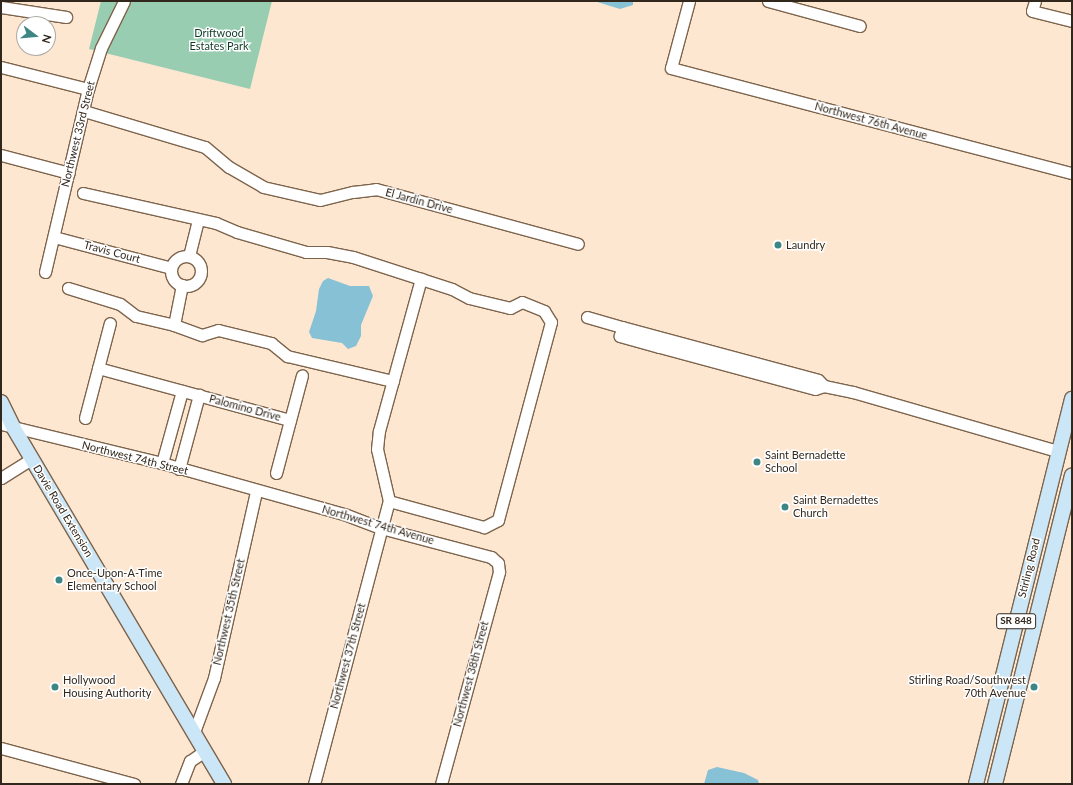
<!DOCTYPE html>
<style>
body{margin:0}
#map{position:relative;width:1073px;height:785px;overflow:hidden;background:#fee7d1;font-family:Lato,sans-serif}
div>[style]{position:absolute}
.green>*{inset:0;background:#99cdb2}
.water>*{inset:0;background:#87c1d5}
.roads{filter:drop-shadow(1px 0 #7d644c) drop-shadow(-1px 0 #7d644c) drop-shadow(0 1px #7d644c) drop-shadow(0 -1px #7d644c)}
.minor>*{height:11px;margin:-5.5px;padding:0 5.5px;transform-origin:5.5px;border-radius:5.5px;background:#fff}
.minor>.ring{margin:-5.5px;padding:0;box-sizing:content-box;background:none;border:11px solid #fff;border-radius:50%}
.major>*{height:14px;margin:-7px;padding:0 7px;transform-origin:7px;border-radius:7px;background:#cbe6f6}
.dots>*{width:11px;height:11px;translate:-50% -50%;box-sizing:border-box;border:2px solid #fff;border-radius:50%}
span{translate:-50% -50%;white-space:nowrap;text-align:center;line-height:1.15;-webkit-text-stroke:3px #fff;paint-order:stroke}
.shield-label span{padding:1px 3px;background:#fff;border:1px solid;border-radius:3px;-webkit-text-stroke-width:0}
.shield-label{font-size:10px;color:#32271c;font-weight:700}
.park-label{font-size:11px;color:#0f3a28}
.street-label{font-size:11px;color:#32271c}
.poi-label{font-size:11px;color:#32271c}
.left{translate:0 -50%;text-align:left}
.right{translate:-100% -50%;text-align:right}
.frame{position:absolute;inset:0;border:2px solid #32271c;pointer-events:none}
.north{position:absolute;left:16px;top:16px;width:40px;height:40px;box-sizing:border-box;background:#fff;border:1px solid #ada9a4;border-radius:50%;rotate:106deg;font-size:11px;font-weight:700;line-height:16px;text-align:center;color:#32271c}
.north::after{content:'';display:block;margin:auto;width:14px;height:18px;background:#3e8684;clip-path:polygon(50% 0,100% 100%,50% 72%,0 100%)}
</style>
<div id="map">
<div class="green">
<div style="clip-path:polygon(101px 1px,272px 1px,250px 89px,89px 49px)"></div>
</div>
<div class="water">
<div style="clip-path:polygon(594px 1px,633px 1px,633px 5px,620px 9px)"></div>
<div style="clip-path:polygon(328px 278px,350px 286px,369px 286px,373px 296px,361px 325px,361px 336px,356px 346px,348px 349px,342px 343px,312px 338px,309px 332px,316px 311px,319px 289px,323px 281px)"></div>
<div style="clip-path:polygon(717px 767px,744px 773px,758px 780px,759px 784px,704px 784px,708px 770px)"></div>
</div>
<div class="roads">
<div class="minor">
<div style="left:689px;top:1px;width:69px;rotate:105deg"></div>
<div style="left:671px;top:68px;width:415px;rotate:14.7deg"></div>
<div style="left:768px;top:1px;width:95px;rotate:15.2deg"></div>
<div style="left:1035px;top:1px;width:10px;rotate:107deg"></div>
<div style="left:1032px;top:11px;width:41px;rotate:14deg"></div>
<div style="left:1px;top:7px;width:66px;rotate:8.7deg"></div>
<div style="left:1px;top:67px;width:90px;rotate:14.2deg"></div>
<div style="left:84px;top:111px;width:126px;rotate:16.6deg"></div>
<div style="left:205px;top:147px;width:31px;rotate:40deg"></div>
<div style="left:229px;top:167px;width:39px;rotate:30deg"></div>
<div style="left:263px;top:187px;width:58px;rotate:12.8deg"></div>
<div style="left:320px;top:200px;width:34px;rotate:-14deg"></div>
<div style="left:353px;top:192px;width:23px;rotate:-7deg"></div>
<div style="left:376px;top:189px;width:209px;rotate:15.2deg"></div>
<div style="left:1px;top:155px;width:70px;rotate:14.8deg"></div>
<div style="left:83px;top:193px;width:136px;rotate:12.7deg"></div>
<div style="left:216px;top:223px;width:23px;rotate:23deg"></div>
<div style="left:237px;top:232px;width:72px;rotate:16.2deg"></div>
<div style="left:306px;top:252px;width:21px"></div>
<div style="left:327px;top:252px;width:26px;rotate:11deg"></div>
<div style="left:353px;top:257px;width:104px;rotate:17.9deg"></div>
<div style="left:452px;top:289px;width:19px;rotate:28deg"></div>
<div style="left:469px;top:298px;width:42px;rotate:13.7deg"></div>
<div style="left:510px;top:308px;width:13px;rotate:-27deg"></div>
<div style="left:522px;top:302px;width:24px;rotate:22deg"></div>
<div style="left:544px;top:311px;width:13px;rotate:58deg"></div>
<div style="left:551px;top:322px;width:205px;rotate:105deg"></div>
<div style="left:498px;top:520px;width:16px;rotate:153deg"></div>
<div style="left:484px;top:527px;width:98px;rotate:-164.7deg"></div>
<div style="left:54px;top:237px;width:121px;rotate:14.8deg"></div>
<div style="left:189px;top:256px;width:38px;rotate:-76deg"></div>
<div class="ring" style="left:171px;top:256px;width:19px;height:19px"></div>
<div style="left:45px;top:272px;width:188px;rotate:-76.8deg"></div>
<div style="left:88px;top:89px;width:43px;rotate:-72.4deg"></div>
<div style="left:101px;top:48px;width:52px;rotate:-63.9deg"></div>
<div style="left:68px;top:288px;width:54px;rotate:17.1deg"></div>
<div style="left:120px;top:304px;width:20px;rotate:37deg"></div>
<div style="left:136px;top:316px;width:39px;rotate:13deg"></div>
<div style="left:174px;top:325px;width:30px;rotate:20deg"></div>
<div style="left:202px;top:335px;width:17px;rotate:-17deg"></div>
<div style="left:218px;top:330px;width:55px;rotate:13.8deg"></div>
<div style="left:271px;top:343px;width:21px;rotate:39deg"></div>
<div style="left:287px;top:356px;width:109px;rotate:13.3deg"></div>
<div style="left:587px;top:317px;width:36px;rotate:16deg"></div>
<div style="left:174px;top:325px;width:41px;rotate:-78.7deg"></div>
<div style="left:622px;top:327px;width:203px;rotate:15.1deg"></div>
<div style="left:818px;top:380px;width:8px;rotate:45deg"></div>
<div style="left:824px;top:386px;width:9px;rotate:162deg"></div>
<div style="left:815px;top:389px;width:162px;rotate:-164.9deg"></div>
<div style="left:659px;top:347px;width:41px;rotate:-164.2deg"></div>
<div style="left:620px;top:336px;width:9px;rotate:-77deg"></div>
<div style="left:98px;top:368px;width:199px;rotate:15.2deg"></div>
<div style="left:824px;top:386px;width:30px;rotate:12deg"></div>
<div style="left:853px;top:392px;width:213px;rotate:16.1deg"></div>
<div style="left:85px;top:418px;width:98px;rotate:-75.3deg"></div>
<div style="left:1px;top:424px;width:166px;rotate:13.6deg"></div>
<div style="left:162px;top:463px;width:189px;rotate:15.7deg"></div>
<div style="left:344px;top:514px;width:40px;rotate:21deg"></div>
<div style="left:381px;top:528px;width:114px;rotate:14.8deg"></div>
<div style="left:491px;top:557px;width:9px;rotate:41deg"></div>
<div style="left:498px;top:563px;width:9px;rotate:84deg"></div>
<div style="left:499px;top:572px;width:220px;rotate:105.3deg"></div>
<div style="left:162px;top:463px;width:75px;rotate:-74.5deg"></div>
<div style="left:179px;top:469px;width:77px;rotate:-74.9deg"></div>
<div style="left:276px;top:473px;width:101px;rotate:-75.1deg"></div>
<div style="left:1px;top:478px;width:36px;rotate:-32deg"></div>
<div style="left:194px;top:732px;width:58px;rotate:-69.7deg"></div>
<div style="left:214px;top:678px;width:192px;rotate:-77.3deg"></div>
<div style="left:1px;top:748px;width:138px;rotate:15.1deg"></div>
<div style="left:181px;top:784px;width:25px;rotate:-69deg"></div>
<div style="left:190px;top:761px;width:18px;rotate:-34deg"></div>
<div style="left:314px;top:784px;width:293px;rotate:-75.2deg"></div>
<div style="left:389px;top:501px;width:53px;rotate:-103deg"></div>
<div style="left:377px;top:449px;width:18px;rotate:-84deg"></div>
<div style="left:379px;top:431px;width:158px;rotate:-74.6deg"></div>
</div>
<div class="major">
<div style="left:1px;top:402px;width:28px;rotate:64deg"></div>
<div style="left:13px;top:427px;width:415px;rotate:59.4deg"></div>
<div style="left:976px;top:784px;width:397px;rotate:-76deg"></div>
<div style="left:995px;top:784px;width:318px;rotate:-76deg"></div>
</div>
</div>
<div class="dots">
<div style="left:778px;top:245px;background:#3e8684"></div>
<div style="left:757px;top:462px;background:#3e8684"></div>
<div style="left:785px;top:507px;background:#3e8684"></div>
<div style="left:59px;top:580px;background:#3e8684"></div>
<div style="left:55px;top:687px;background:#3e8684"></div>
<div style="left:1034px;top:687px;background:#3e8684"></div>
</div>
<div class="shield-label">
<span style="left:1016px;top:621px">SR 848</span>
</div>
<div class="park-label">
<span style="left:219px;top:40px">Driftwood<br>Estates Park</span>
</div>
<div class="street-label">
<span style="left:871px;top:121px;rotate:15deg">Northwest 76th Avenue</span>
<span style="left:78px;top:134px;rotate:-76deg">Northwest 33rd Street</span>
<span style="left:419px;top:201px;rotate:15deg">El Jardin Drive</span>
<span style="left:112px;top:252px;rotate:15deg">Travis Court</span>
<span style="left:245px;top:408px;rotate:15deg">Palomino Drive</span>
<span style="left:135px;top:458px;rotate:14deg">Northwest 74th Street</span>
<span style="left:63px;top:511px;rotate:59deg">Davie Road Extension</span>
<span style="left:378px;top:525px;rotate:16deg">Northwest 74th Avenue</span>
<span style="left:1029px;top:568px;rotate:-76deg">Stirling Road</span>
<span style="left:229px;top:612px;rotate:-77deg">Northwest 35th Street</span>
<span style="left:348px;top:656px;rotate:-75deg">Northwest 37th Street</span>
<span style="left:471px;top:674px;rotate:-75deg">Northwest 38th Street</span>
</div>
<div class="poi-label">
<span class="left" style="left:786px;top:245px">Laundry</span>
<span class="left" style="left:765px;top:462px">Saint Bernadette<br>School</span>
<span class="left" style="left:793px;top:507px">Saint Bernadettes<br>Church</span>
<span class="left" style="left:67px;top:580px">Once-Upon-A-Time<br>Elementary School</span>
<span class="left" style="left:63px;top:687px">Hollywood<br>Housing Authority</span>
<span class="right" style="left:1026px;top:687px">Stirling Road/Southwest<br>70th Avenue</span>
</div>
<div class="frame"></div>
<div class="north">N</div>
</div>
